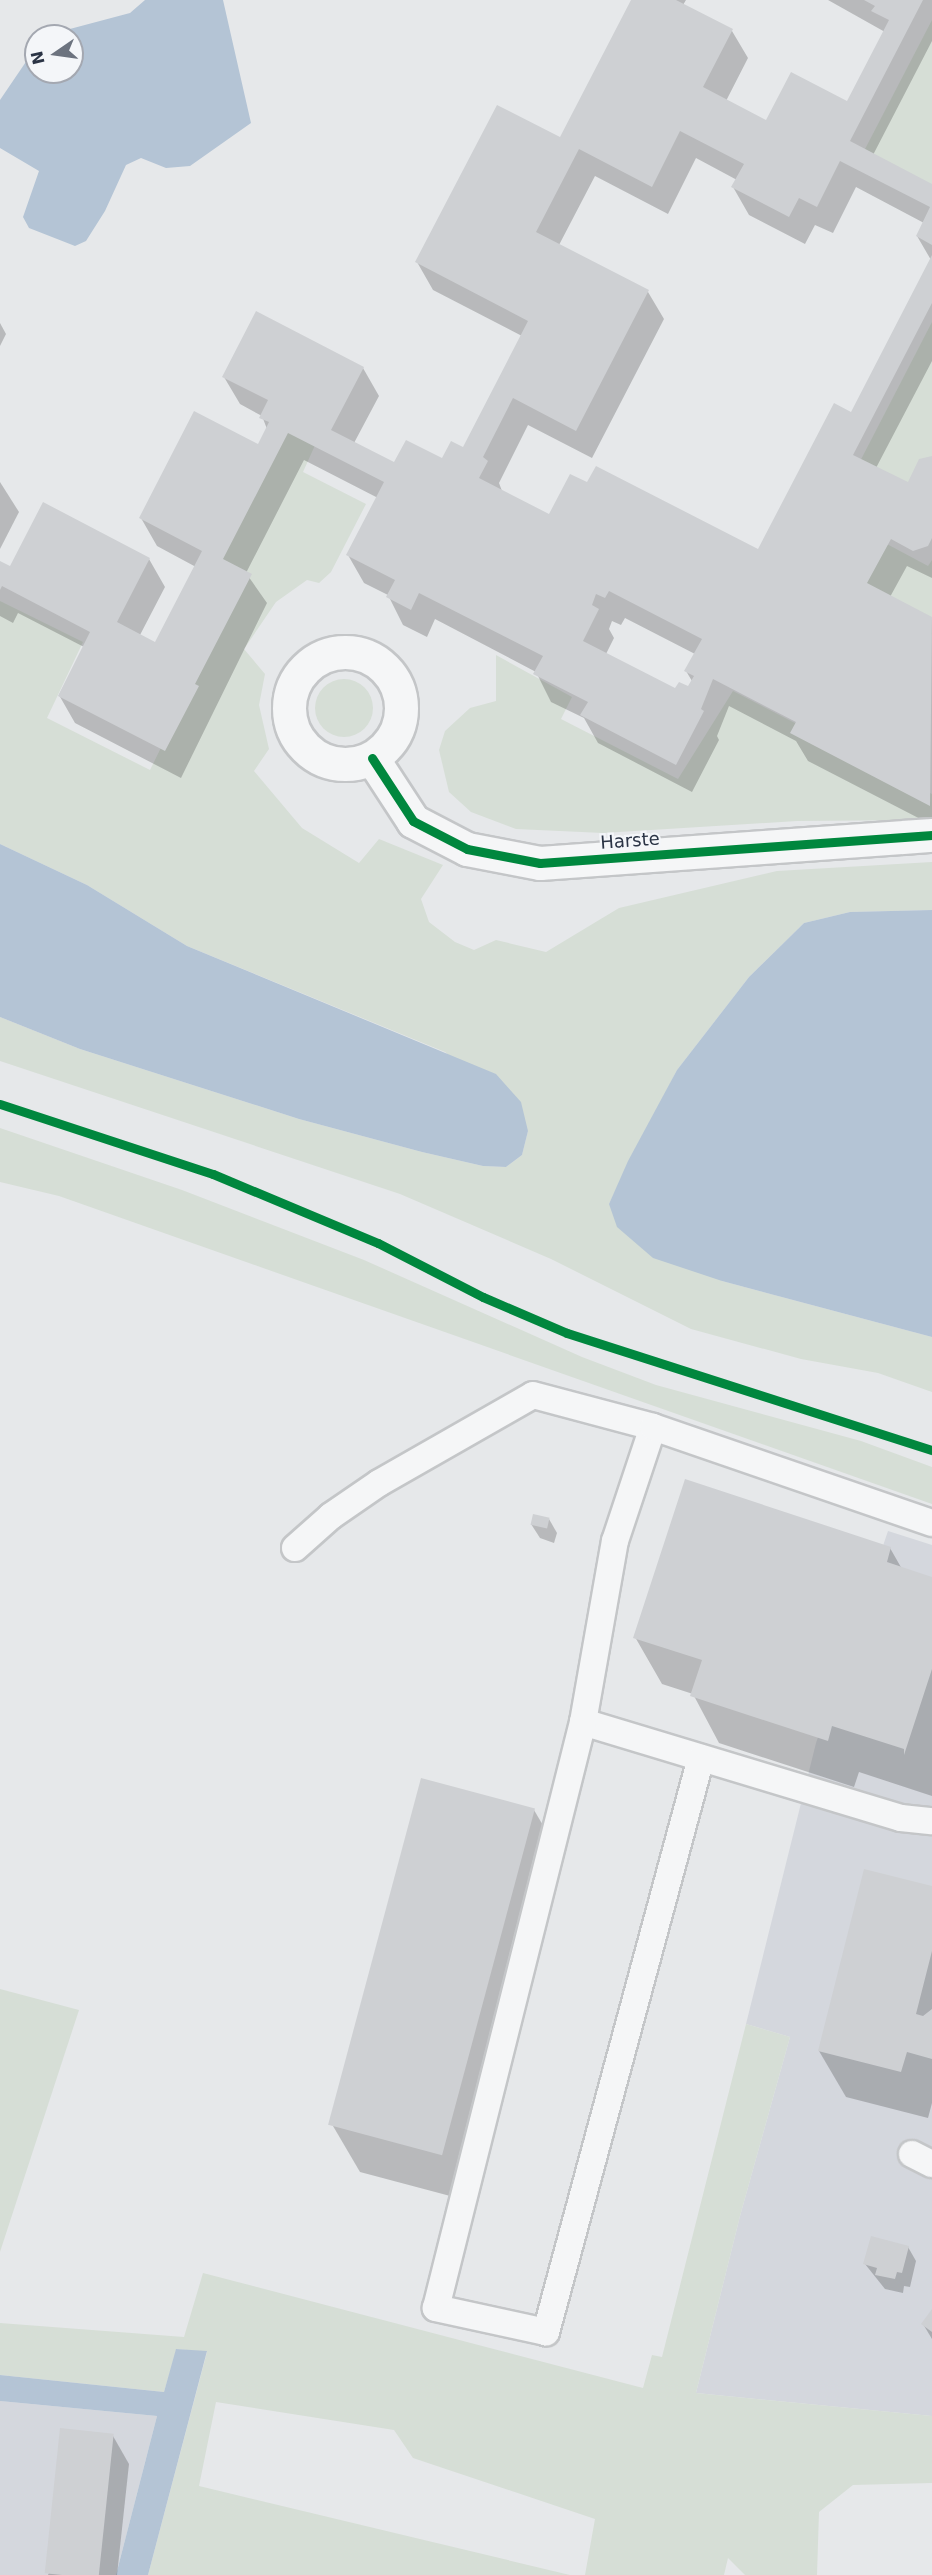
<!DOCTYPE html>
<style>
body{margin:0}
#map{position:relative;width:932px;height:2575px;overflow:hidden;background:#e6e8ea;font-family:"DejaVu Sans",sans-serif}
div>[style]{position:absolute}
.built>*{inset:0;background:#d4d7dd}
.green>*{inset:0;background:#d6ded6}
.round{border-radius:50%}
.water>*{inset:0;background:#b4c4d5}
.shadow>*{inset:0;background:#0003}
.building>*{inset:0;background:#ced0d3;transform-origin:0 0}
.roads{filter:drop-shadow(2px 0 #c4c6c8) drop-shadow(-2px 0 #c4c6c8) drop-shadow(0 2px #c4c6c8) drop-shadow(0 -2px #c4c6c8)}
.lane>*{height:26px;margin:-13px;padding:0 13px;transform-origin:13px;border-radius:13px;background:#f5f6f7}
.street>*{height:33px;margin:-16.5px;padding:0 16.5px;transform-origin:16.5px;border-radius:16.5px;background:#f5f6f7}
.street>.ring{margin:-16.5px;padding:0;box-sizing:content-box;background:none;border:33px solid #f5f6f7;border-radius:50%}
.cycleway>*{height:9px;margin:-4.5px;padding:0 4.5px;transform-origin:4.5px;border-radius:4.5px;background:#00873e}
span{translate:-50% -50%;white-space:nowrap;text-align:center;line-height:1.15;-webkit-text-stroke:4.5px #f4f6f9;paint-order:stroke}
.street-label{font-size:18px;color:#2b3445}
.north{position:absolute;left:24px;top:24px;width:60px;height:60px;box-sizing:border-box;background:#f4f6f9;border:2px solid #a4a8b1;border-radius:50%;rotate:257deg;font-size:16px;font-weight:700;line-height:24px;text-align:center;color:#2b3445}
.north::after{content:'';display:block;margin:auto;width:21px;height:27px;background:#6c737f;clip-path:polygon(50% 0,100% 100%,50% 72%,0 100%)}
</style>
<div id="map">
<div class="built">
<div style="clip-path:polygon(888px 1531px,932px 1545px,932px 2416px,696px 2393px,740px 2216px,790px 2037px,746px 2024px,816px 1743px)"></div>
<div style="clip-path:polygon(0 2401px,157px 2416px,116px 2575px,0 2575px)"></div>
</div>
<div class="green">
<div style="clip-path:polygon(932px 20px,932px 186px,864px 151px)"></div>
<div style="clip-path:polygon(932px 322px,932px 468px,912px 503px,854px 473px)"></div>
<div style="clip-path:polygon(286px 427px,316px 443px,303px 472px,366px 504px,331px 572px,319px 583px,307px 580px,276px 602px,244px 649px,265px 674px,259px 705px,269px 749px,254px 771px,302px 828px,359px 863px,379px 839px,443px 865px,421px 899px,429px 922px,455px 942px,474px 950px,496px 940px,546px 952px,619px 908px,777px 871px,932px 862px,932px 910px,850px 912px,804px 923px,749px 977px,677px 1070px,609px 1204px,722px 1281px,932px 1337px,932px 1392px,878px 1373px,801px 1359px,691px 1329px,551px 1259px,400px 1194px,0 1061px,0 1017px,80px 1049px,299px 1119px,422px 1152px,483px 1166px,506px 1167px,522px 1155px,528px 1131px,445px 1052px,187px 946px,87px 885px,0 844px,0 601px,83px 642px,47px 718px,150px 770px,242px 584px,215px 570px)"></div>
<div style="clip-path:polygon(885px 543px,928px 566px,932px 560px,932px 635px,856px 596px)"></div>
<div style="clip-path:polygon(496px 655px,572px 697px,561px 719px,678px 779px,733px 691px,932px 794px,932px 820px,797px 821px,603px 833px,516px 829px,471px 812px,449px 792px,439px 750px,445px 731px,470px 708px,496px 701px)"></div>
<div class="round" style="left:315px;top:679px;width:58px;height:58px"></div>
<div style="clip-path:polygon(0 1128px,182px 1190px,364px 1260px,582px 1357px,656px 1385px,861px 1441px,932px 1467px,932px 1504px,59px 1196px,0 1182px)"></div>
<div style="clip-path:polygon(0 1989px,79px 2010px,0 2252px)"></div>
<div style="clip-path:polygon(746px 2024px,790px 2037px,740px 2216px,696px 2393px,932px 2416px,932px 2483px,853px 2485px,819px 2512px,817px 2575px,745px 2575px,728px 2558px,724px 2575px,585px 2575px,595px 2519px,413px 2458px,394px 2430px,216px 2402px,199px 2486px,570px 2575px,148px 2575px,207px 2352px,177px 2349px,164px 2392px,0 2375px,0 2323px,184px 2337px,203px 2273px,643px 2388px,652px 2355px,662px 2357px)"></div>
</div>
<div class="water">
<div style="clip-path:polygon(145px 0,223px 0,251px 123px,190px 166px,166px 168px,141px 158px,126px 165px,105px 211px,86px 241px,75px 246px,29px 228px,23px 217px,39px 171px,0 148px,0 100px,36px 47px,36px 72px,72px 72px,72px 36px,49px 36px,51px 34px,130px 13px)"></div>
<div style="clip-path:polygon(0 844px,87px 885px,187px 946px,496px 1074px,521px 1102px,528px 1131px,522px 1155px,506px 1167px,483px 1166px,422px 1152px,299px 1119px,80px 1049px,0 1017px)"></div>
<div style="clip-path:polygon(932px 910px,932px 1337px,722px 1281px,653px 1258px,617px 1227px,609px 1204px,628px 1161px,677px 1070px,749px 977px,804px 923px,850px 912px)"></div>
<div style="clip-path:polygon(176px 2349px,207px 2351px,148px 2575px,116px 2575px,157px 2416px,0 2401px,0 2375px,164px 2392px)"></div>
</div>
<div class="shadow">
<div style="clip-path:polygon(evenodd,633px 0,686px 0,683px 5px,732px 31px,748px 58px,726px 101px,767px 122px,848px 103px,885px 32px,828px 0,932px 0,932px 41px,873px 155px,932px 186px,932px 361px,876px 468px,908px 484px,932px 457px,932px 578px,907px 566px,890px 597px,932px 619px,932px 825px,808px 761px,796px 741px,729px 706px,717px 736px,719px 740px,692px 792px,598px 743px,584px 718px,551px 702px,536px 672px,435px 619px,427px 637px,403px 625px,388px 595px,364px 583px,348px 555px,378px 498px,304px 460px,246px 573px,267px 603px,181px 778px,75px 723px,59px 695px,84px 647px,18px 613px,13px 623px,0 616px,0 563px,10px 568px,149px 559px,165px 587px,140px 635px,156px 644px,196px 567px,157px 546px,141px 518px,259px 446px,267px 429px,262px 416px,240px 404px,224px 377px,363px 368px,379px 396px,354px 443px,395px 465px,443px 460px,464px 449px,522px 336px,433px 290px,417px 262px,561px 139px,633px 0,696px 158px,737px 180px,733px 187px,749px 215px,805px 244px,815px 225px,833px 233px,856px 187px,924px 223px,917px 236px,931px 260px,852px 414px,759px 551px,550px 516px,502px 491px,499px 483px,528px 425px,592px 458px,664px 319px,648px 292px,559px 245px,595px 176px,668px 214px,696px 158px,633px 0,625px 618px,695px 654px,686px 671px,692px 681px,688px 688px,676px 690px,606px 654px,614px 638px,609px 629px,612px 621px,621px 625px,625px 618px)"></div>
<div style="clip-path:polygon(0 323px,6px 334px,0 346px)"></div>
<div style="clip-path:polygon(0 482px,19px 512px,0 549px)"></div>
<div style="clip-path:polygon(549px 1519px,557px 1533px,554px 1543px,540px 1538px,531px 1524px)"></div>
<div style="clip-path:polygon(890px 1548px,902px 1569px,932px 1578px,932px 1796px,859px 1772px,854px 1787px,719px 1743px,693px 1694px,662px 1684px,635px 1637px)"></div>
<div style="clip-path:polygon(534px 1810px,561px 1856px,469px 2201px,360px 2172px,333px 2126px)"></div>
<div style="clip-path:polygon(932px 1888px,932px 2103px,928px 2118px,846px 2097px,819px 2051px)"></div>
<div style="clip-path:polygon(908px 2247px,916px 2261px,910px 2287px,904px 2286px,903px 2293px,885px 2289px,865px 2264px)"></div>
<div style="clip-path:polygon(932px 2312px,932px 2339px,923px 2324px)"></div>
<div style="clip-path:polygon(113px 2436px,129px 2464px,117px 2575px,48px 2575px)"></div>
</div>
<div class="building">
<div style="clip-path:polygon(evenodd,631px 0,676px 0,733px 29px,703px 87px,766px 120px,791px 72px,847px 101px,889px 20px,871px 11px,875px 6px,864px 0,923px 0,850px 141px,932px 184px,932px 245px,916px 236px,930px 207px,840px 161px,817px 207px,799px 198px,789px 217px,731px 187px,744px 164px,680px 131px,652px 187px,579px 149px,536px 232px,649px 290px,576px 431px,513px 398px,483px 457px,488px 461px,479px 478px,549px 514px,570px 474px,587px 482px,596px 466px,758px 549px,834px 403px,851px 412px,932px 255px,932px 303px,853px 455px,908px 482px,919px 459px,932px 456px,932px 538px,928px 546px,913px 551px,891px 539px,867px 583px,932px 617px,930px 806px,790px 733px,796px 722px,713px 679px,701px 709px,704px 711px,676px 765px,580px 715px,588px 702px,533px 674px,543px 656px,419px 593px,411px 610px,386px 597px,395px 580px,346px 555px,384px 482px,288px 433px,223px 559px,252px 574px,195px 684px,199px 686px,165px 751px,58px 696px,90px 632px,2px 586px,0 590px,0 561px,10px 566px,43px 502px,150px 558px,117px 622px,155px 642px,202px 551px,139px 518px,194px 411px,258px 444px,269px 422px,259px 418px,268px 400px,222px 377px,256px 311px,364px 367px,331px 430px,394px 462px,406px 440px,442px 458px,451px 441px,463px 447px,528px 321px,415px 262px,497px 105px,560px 137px,631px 0,609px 591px,702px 639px,684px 671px,694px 676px,688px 686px,679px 682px,675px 688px,583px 641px,599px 609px,592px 605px,596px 594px,605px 598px,609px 591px)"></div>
<div style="clip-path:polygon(685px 1479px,891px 1547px,887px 1562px,932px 1577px,932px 1669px,904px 1755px,904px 1749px,832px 1726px,828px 1741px,690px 1696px,702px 1660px,633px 1638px)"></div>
<div style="left:533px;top:1514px;width:17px;height:11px;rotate:13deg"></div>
<div style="left:421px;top:1778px;width:118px;height:359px;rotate:15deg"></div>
<div style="clip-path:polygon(864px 1869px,932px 1886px,932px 1951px,916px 2014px,923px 2016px,932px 2009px,932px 2059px,907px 2052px,901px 2072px,818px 2051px)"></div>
<div style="clip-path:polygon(871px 2236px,909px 2246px,902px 2273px,897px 2272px,895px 2279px,875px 2275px,877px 2268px,863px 2264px)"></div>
<div style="clip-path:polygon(932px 2309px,932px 2332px,921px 2324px)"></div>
<div style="left:60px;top:2428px;width:54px;height:146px;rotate:6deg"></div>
</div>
<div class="roads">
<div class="lane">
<div style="left:295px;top:1548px;width:48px;rotate:-41.6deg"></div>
<div style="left:331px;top:1516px;width:58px;rotate:-34.5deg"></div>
<div style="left:379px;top:1483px;width:177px;rotate:-29.7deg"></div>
<div style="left:533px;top:1395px;width:124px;rotate:14.9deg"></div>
<div style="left:583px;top:1722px;width:332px;rotate:16.8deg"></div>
<div style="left:901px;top:1818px;width:31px;rotate:6deg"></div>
<div style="left:701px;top:1758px;width:595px;rotate:105.11deg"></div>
<div style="left:546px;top:2332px;width:113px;rotate:-167.7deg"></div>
<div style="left:436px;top:2308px;width:604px;rotate:-75.92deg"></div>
<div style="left:583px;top:1722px;width:184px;rotate:-80deg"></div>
<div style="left:615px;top:1541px;width:120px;rotate:-71.6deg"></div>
<div style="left:653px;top:1427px;width:295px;rotate:19deg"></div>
<div style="left:912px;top:2154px;width:22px;rotate:27deg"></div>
</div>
<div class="street">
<div class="ring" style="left:289px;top:652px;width:79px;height:79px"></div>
<div style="left:372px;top:758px;width:75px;rotate:56.9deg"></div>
<div style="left:413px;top:821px;width:61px;rotate:27.4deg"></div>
<div style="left:467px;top:849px;width:74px;rotate:10.9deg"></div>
<div style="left:540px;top:863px;width:393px;rotate:-4.1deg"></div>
</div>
</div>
<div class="cycleway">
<div style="left:372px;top:758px;width:75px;rotate:56.9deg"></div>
<div style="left:413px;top:821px;width:61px;rotate:27.4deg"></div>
<div style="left:467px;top:849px;width:74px;rotate:10.9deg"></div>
<div style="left:540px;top:863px;width:393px;rotate:-4.1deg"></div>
<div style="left:0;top:1104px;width:224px;rotate:18.2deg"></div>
<div style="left:213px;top:1174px;width:179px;rotate:22.7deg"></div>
<div style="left:378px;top:1243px;width:118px;rotate:27.2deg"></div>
<div style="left:483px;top:1297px;width:91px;rotate:23.2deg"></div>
<div style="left:567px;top:1333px;width:383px;rotate:17.8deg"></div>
</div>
<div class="street-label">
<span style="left:630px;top:841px;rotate:-4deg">Harste</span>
</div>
<div class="north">N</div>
</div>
